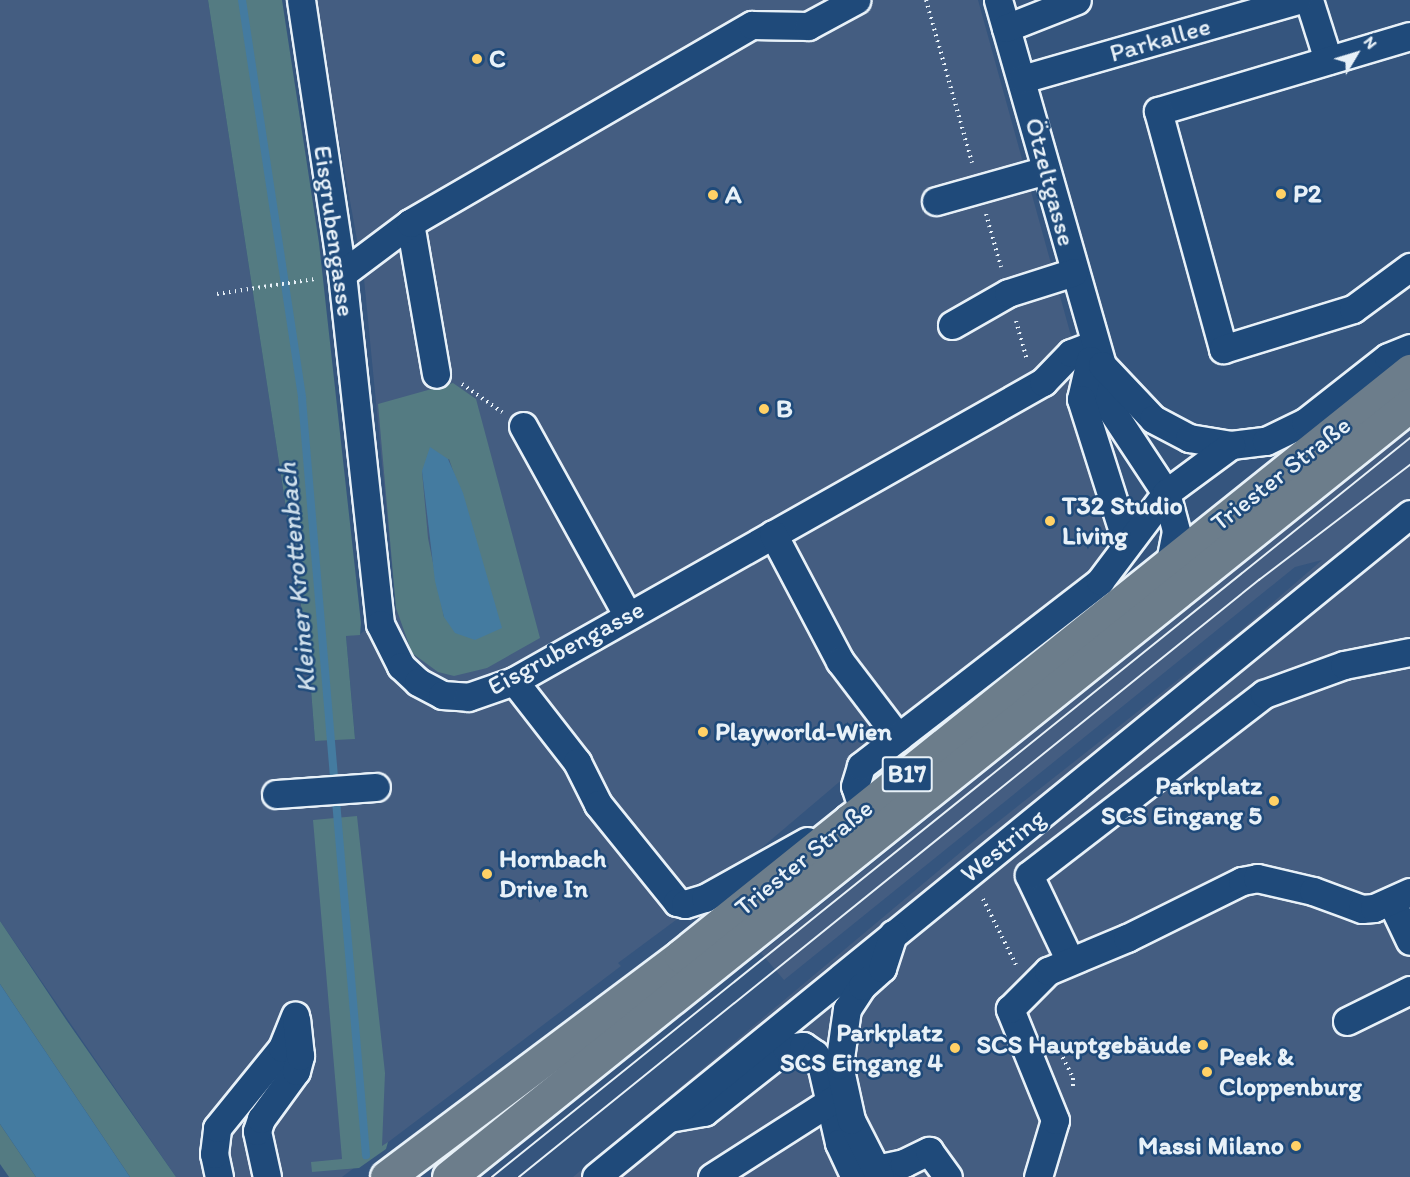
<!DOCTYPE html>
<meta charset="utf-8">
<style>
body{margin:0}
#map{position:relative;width:1410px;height:1177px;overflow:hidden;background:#35557e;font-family:Itim,sans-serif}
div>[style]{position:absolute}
.built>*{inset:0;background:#445d81}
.green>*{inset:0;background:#547b82}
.water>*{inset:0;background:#447ba0}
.stream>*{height:8px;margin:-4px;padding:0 4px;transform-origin:4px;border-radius:4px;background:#447ba0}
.path>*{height:4px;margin-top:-2px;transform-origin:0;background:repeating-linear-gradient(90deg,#e8f1f8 0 1.5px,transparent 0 6px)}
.roads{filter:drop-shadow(2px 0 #e8f1f8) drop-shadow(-2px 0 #e8f1f8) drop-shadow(0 2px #e8f1f8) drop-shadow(0 -2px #e8f1f8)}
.minor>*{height:27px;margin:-13.5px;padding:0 13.5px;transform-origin:13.5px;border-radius:13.5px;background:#1f4a7a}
.major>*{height:33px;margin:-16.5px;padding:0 16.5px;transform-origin:16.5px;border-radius:16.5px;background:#6c7d8b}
.tram>*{height:1.5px;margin:-0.75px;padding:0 0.75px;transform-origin:0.75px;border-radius:0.75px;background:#e8f1f8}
.dots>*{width:16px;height:16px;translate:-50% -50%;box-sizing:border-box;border:3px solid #1f4a7a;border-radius:50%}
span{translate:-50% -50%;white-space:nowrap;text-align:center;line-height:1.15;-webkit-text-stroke:5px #1f4a7a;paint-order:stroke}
.shield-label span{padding:2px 4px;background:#1f4a7a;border:2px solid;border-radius:4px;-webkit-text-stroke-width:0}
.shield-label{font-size:24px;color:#e8f1f8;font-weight:700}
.street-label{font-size:26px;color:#e8f1f8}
.poi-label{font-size:26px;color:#e8f1f8;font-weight:700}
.left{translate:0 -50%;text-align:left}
.right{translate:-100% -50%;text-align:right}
.water-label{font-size:27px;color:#cfdfeb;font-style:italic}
.north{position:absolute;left:1326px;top:24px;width:60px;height:60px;-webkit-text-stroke:4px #1f4a7a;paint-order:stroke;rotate:52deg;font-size:16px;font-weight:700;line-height:24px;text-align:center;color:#e8f1f8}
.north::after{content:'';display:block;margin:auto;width:21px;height:27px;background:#e8f1f8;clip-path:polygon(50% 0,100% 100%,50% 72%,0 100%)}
</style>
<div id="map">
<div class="built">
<div style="clip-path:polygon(0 0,208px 0,308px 651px,315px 741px,355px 738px,346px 636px,360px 634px,396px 608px,364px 279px,314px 0,978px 0,1127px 538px,680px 917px,618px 963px,621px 966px,342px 1177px,176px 1177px,0 921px)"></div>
<div style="clip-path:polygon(1410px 430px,1410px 1177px,573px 1177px,980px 836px,1241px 630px,1322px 560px,1295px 567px,784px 980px,761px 953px)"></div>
</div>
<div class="green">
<div style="clip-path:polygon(208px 0,282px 0,319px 243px,361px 623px,360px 635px,346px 636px,355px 739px,315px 741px,308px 651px)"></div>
<div style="clip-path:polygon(evenodd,453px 383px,476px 399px,540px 638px,487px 668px,454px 676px,438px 672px,412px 653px,396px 608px,378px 404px,453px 383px,449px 459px,474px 533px,444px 617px,428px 538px,422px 471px,449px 459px)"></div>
<div style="clip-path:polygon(357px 816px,385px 1073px,382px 1146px,388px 1142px,386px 1149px,359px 1168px,312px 1172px,311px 1162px,342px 1159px,313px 820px)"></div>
<div style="clip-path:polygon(0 921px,67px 1021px,176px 1177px,130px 1177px,0 984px)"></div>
<div style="clip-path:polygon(0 1124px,36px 1177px,9px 1177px,0 1164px)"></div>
</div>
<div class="water">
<div style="clip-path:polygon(430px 447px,448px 459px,463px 493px,502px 628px,475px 640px,455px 633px,444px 617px,435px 581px,422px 471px)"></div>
<div style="clip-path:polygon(0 984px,130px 1177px,36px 1177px,0 1124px)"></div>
</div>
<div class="stream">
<div style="left:242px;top:0;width:403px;rotate:81.4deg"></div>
<div style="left:302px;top:399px;width:759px;rotate:85.16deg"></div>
</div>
<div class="path">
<div style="left:926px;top:0;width:169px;rotate:74.2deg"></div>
<div style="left:986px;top:214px;width:55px;rotate:74.2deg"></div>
<div style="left:217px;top:294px;width:99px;rotate:-8.7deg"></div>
<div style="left:1016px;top:321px;width:41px;rotate:74.2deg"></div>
<div style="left:462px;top:384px;width:49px;rotate:35deg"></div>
<div style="left:983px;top:899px;width:74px;rotate:63.4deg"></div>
<div style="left:1060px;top:1052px;width:29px;rotate:63deg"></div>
<div style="left:1073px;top:1078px;width:9px;rotate:90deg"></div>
</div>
<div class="roads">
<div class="minor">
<div style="left:301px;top:0;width:277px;rotate:81.5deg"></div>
<div style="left:342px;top:274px;width:352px;rotate:83.8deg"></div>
<div style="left:380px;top:624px;width:47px;rotate:63.4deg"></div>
<div style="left:401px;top:666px;width:23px;rotate:43deg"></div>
<div style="left:418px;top:682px;width:27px;rotate:28deg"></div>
<div style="left:442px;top:695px;width:26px;rotate:4deg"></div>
<div style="left:468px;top:697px;width:49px;rotate:-19.2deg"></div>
<div style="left:514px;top:681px;width:608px;rotate:-29.48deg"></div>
<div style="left:1043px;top:382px;width:40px;rotate:-46deg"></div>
<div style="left:1071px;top:353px;width:25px;rotate:-21deg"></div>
<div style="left:998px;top:0;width:380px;rotate:74.1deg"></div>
<div style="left:1102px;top:365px;width:28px;rotate:94deg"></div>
<div style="left:1100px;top:393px;width:120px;rotate:56.6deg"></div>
<div style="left:1166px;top:493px;width:39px;rotate:75deg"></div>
<div style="left:1176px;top:531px;width:31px;rotate:101deg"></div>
<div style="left:1309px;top:0;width:63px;rotate:72.4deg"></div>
<div style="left:1006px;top:28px;width:76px;rotate:-21.5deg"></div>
<div style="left:1410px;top:36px;width:263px;rotate:163.4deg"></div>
<div style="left:1158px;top:111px;width:247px;rotate:74.7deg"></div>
<div style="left:1223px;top:349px;width:136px;rotate:-17.1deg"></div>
<div style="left:1353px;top:309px;width:71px;rotate:-36.4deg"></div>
<div style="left:1022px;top:79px;width:286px;rotate:-16deg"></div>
<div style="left:936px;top:201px;width:114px;rotate:-15.7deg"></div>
<div style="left:410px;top:223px;width:153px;rotate:80.2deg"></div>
<div style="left:342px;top:274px;width:85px;rotate:-36.9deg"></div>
<div style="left:410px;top:223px;width:395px;rotate:-30.1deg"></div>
<div style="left:752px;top:25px;width:56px;rotate:1deg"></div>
<div style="left:808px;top:26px;width:55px;rotate:-28.4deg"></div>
<div style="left:952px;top:325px;width:64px;rotate:-29.7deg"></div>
<div style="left:1008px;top:293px;width:69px;rotate:-17.7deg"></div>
<div style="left:1090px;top:360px;width:40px;rotate:103deg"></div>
<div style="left:1081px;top:399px;width:152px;rotate:72.4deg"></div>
<div style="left:1102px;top:365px;width:74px;rotate:46.6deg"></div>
<div style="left:1153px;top:419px;width:41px;rotate:27.8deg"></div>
<div style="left:1189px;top:438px;width:43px;rotate:9.5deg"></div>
<div style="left:1231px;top:445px;width:35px;rotate:-7deg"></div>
<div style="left:1266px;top:441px;width:43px;rotate:-26deg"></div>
<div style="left:1305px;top:422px;width:105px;rotate:-38.1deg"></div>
<div style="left:1388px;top:357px;width:24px;rotate:-22deg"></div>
<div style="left:523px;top:426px;width:217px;rotate:61.1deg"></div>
<div style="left:773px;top:534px;width:144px;rotate:62.2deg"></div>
<div style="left:840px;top:661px;width:96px;rotate:52.7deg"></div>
<div style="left:514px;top:681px;width:103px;rotate:52.1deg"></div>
<div style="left:577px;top:762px;width:47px;rotate:63.4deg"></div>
<div style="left:598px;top:804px;width:126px;rotate:51.1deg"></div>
<div style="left:677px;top:902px;width:8px;rotate:14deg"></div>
<div style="left:685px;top:904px;width:21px;rotate:-17deg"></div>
<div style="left:705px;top:898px;width:117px;rotate:-29.2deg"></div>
<div style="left:276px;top:794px;width:100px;rotate:-4deg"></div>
<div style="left:848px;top:818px;width:17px;rotate:-28deg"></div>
<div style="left:863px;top:810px;width:25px;rotate:-108deg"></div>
<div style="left:855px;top:786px;width:21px;rotate:-73deg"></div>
<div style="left:861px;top:766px;width:302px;rotate:-37.7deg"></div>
<div style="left:1100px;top:581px;width:110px;rotate:-53.1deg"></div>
<div style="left:1166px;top:493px;width:81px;rotate:-36.4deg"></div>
<div style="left:1391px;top:901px;width:44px;rotate:64.6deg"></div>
<div style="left:1069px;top:959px;width:93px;rotate:-115.5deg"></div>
<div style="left:1029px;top:875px;width:297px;rotate:-37.6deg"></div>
<div style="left:1264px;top:694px;width:85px;rotate:-19.9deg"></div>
<div style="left:1344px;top:665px;width:67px;rotate:-11.1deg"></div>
<div style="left:1347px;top:1021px;width:70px;rotate:-26.2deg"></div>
<div style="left:669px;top:1118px;width:36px;rotate:-10deg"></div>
<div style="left:704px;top:1112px;width:104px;rotate:-38deg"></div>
<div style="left:786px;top:1048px;width:17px;rotate:-7deg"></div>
<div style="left:803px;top:1046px;width:14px;rotate:34deg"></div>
<div style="left:815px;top:1054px;width:16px;rotate:63deg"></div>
<div style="left:822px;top:1068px;width:77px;rotate:77.2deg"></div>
<div style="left:839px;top:1143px;width:38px;rotate:65deg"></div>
<div style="left:876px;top:1169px;width:29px;rotate:-12deg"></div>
<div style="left:904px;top:1163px;width:28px;rotate:-26deg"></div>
<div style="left:929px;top:1151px;width:32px;rotate:54deg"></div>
<div style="left:219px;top:1177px;width:24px;rotate:-102deg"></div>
<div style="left:214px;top:1154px;width:26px;rotate:-83deg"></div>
<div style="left:217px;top:1128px;width:103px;rotate:-50.9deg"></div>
<div style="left:282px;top:1048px;width:35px;rotate:-68deg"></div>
<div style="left:267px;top:1177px;width:47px;rotate:-102.3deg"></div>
<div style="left:257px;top:1131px;width:13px;rotate:-72deg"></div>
<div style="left:261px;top:1119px;width:59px;rotate:-53.9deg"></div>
<div style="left:296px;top:1071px;width:16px;rotate:-75deg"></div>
<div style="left:300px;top:1056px;width:36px;rotate:-96deg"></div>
<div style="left:596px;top:1177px;width:1050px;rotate:-39.16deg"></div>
<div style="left:712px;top:1177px;width:154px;rotate:-32.6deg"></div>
<div style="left:880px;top:1177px;width:64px;rotate:-117deg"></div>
<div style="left:851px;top:1120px;width:56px;rotate:-102.3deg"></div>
<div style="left:839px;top:1065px;width:57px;rotate:-81.9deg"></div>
<div style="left:847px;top:1009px;width:27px;rotate:-57deg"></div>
<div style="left:862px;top:986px;width:27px;rotate:-42deg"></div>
<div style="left:882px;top:968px;width:36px;rotate:-72deg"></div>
<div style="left:1038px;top:1177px;width:59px;rotate:-73.4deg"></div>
<div style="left:1055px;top:1120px;width:120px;rotate:-112.1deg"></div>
<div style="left:1010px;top:1009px;width:54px;rotate:-45deg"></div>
<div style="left:1048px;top:971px;width:86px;rotate:-22.7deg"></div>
<div style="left:1127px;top:938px;width:128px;rotate:-26.4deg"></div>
<div style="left:1242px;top:881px;width:15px;rotate:-11deg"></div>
<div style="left:1257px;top:878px;width:57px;rotate:13.1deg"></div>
<div style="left:1313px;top:891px;width:52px;rotate:20.2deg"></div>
<div style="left:1362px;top:909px;width:12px;rotate:-5deg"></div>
<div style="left:1374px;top:908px;width:39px;rotate:-24deg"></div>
</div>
<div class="major">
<div style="left:387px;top:1177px;width:368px;rotate:-36.9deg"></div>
<div style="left:681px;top:956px;width:935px;rotate:-38.75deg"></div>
<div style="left:449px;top:1177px;width:1233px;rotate:-38.78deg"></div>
</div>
</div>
<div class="tram">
<div style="left:492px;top:1177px;width:1178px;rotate:-38.83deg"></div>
<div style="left:519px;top:1177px;width:951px;rotate:-38.9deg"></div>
<div style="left:1259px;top:580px;width:190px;rotate:-37.3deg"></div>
</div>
<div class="dots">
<div style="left:477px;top:59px;background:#ffd166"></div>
<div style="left:1281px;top:194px;background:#ffd166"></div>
<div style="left:713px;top:195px;background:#ffd166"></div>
<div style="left:764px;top:409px;background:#ffd166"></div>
<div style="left:1050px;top:521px;background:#ffd166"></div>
<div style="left:703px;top:732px;background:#ffd166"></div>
<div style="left:1274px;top:801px;background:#ffd166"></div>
<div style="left:487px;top:874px;background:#ffd166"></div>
<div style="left:1203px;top:1045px;background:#ffd166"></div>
<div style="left:955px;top:1048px;background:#ffd166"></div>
<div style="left:1207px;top:1072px;background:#ffd166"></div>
<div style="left:1296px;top:1146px;background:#ffd166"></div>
</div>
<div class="shield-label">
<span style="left:907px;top:774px">B17</span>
</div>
<div class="street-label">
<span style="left:1160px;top:40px;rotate:-16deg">Parkallee</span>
<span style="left:1050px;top:182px;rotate:75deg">Ötzeltgasse</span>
<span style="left:334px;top:231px;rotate:82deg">Eisgrubengasse</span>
<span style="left:1281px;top:474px;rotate:-38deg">Triester Straße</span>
<span style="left:566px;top:648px;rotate:-28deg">Eisgrubengasse</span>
<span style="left:1003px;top:846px;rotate:-39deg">Westring</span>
<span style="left:804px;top:858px;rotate:-39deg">Triester Straße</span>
</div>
<div class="poi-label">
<span class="left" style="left:489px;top:59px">C</span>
<span class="left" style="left:1293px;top:194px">P2</span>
<span class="left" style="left:725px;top:195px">A</span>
<span class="left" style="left:776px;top:409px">B</span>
<span class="left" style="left:1062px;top:521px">T32 Studio<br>Living</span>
<span class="left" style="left:715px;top:732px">Playworld-Wien</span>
<span class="right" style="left:1262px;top:801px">Parkplatz<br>SCS Eingang 5</span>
<span class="left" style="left:499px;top:874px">Hornbach<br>Drive In</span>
<span class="right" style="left:943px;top:1048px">Parkplatz<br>SCS Eingang 4</span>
<span class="right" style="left:1191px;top:1045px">SCS Hauptgebäude</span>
<span class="left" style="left:1219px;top:1072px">Peek &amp;<br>Cloppenburg</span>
<span class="right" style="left:1284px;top:1146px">Massi Milano</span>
</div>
<div class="water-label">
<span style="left:296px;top:578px;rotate:-95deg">Kleiner Krottenbach</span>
</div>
<div class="north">N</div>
</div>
